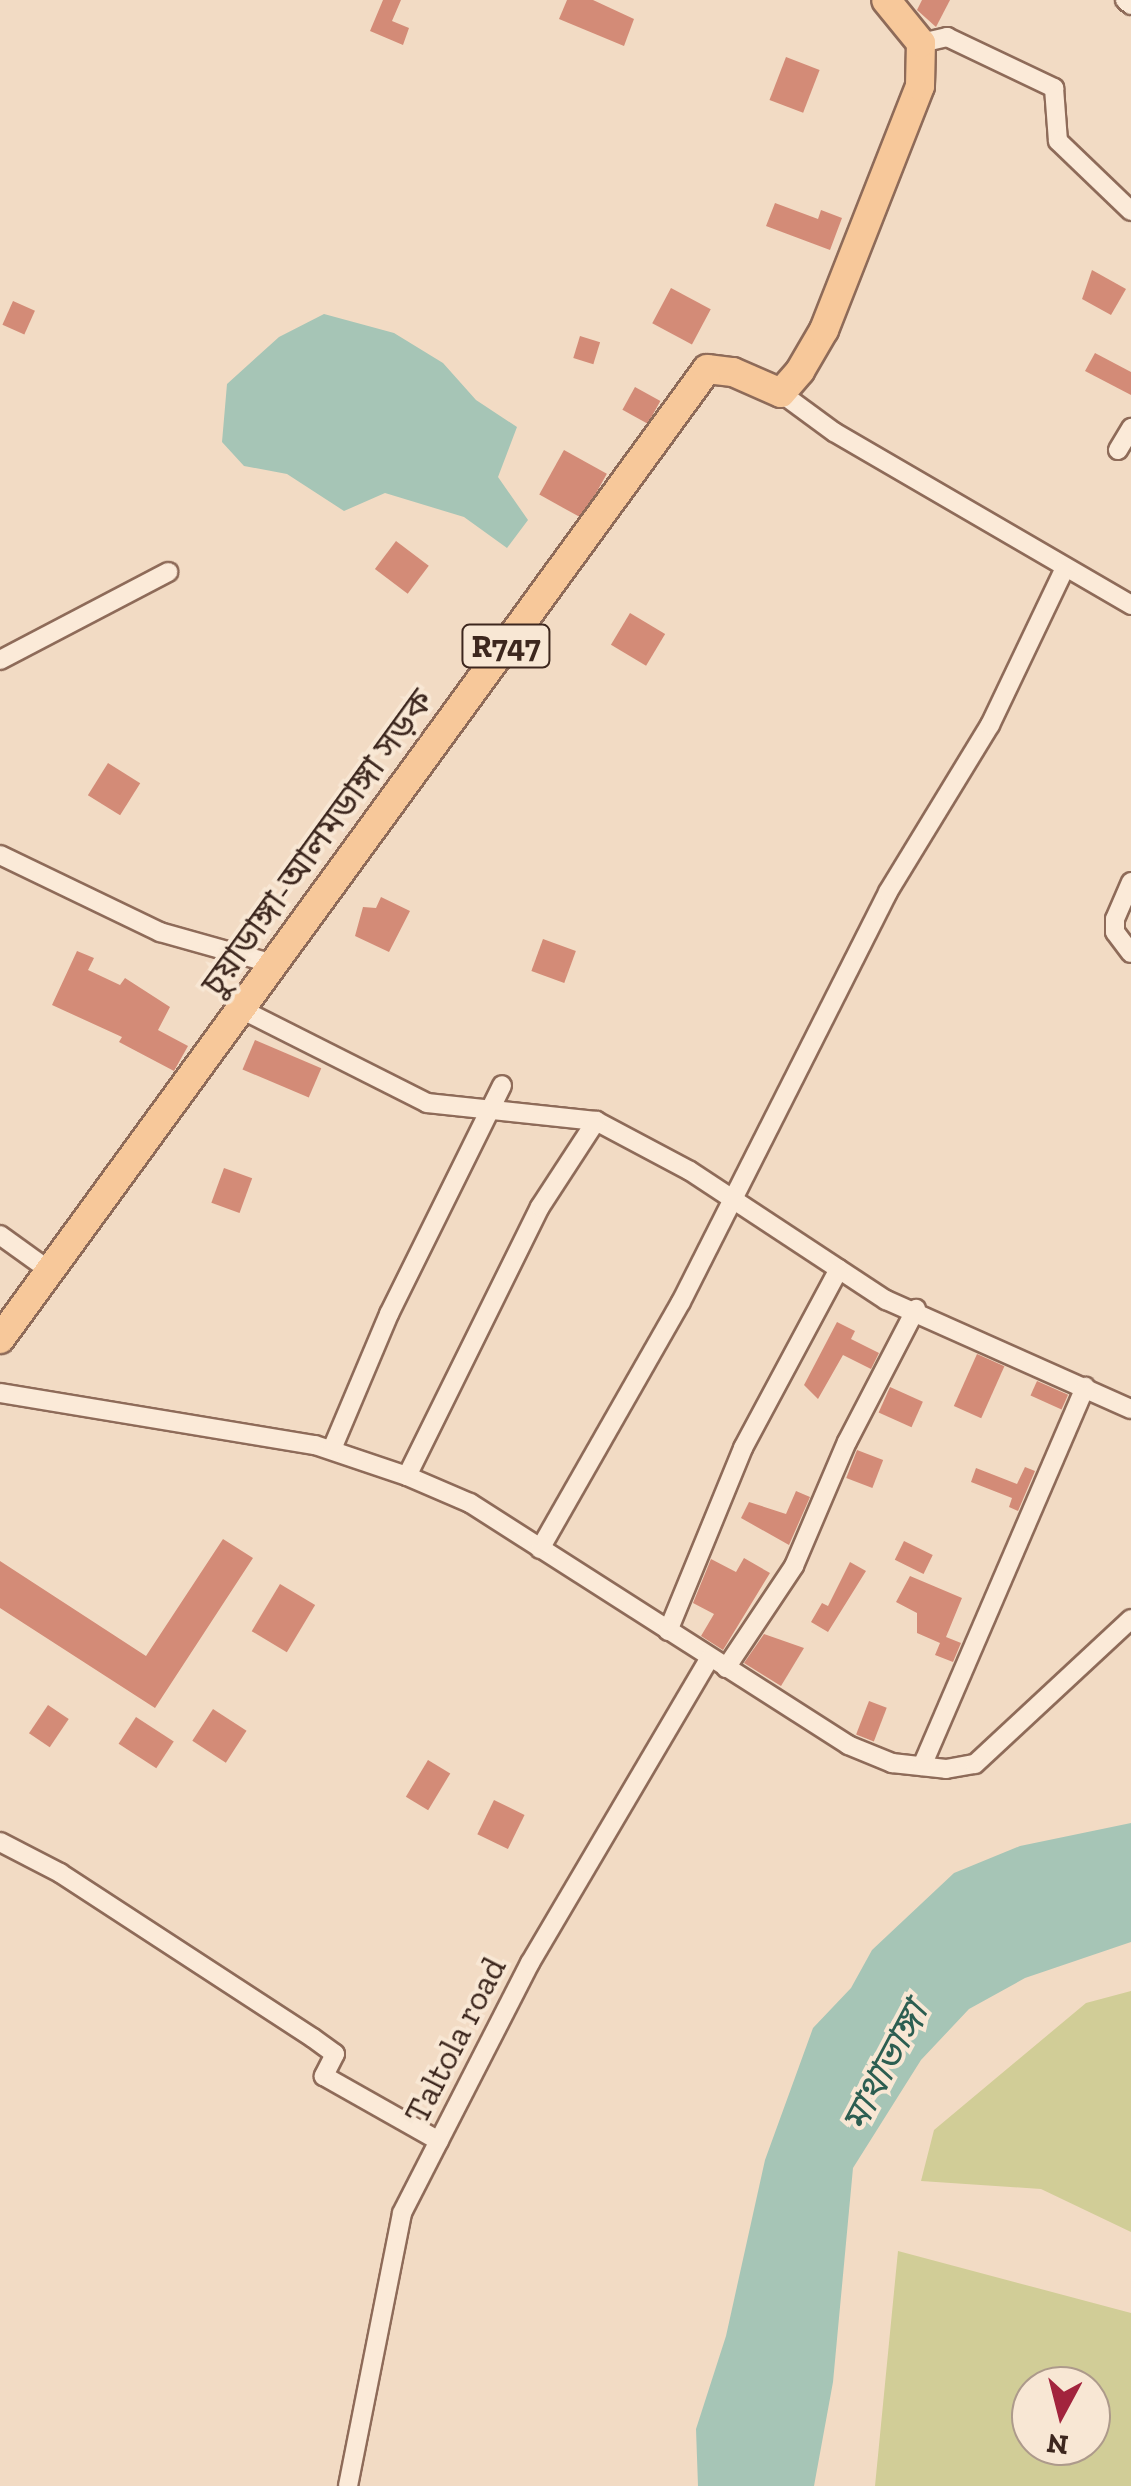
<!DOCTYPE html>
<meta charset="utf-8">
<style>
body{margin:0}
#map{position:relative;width:1131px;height:2486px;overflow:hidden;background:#f2dbc4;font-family:"Zilla Slab","Noto Sans Bengali",serif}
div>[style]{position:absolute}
.green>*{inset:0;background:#d1cd97}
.water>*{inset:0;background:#a6c5b6}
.building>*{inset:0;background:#d38b77;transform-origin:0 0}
.roads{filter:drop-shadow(2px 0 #8e6b59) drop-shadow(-2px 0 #8e6b59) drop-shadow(0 2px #8e6b59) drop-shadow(0 -2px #8e6b59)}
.street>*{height:18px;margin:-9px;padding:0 9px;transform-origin:9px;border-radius:9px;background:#fbead8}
.primary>*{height:28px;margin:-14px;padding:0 14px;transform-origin:14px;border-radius:14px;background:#f7c89a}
span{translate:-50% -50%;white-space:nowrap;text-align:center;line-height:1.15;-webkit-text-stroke:8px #f8e7d4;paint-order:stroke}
.shield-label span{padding:2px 8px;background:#f8e7d4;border:2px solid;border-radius:8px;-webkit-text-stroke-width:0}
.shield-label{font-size:32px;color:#3d271e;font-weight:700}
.street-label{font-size:35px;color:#3d271e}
.water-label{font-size:38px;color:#2c5e51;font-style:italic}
.north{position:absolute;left:1011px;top:2366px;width:100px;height:100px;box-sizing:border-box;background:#f8e7d4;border:2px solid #ad9a8b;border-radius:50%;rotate:187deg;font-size:28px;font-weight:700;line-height:40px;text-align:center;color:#3d271e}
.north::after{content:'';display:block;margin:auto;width:35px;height:45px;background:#a2243d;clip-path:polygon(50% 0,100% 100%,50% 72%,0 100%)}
</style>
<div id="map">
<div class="green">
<div style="clip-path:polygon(1131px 1991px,1131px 2232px,1041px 2189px,921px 2181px,934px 2130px,1086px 2003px)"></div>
<div style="clip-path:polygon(evenodd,898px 2251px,1131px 2313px,1131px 2486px,875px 2486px,898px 2251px,1091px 2386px,1091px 2446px,1031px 2446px,1031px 2386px,1091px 2386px)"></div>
</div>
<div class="water">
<div style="clip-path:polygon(324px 314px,394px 333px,443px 363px,476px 400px,517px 427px,498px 477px,528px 520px,507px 548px,464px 517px,385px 493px,344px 511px,287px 474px,244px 466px,222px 442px,227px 384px,279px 337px)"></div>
<div style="clip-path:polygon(1131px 1823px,1131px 1942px,1025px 1978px,969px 2009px,921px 2060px,853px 2168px,833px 2382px,814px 2486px,698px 2486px,696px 2429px,726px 2336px,765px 2160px,813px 2028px,851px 1988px,872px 1950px,954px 1873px,1020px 1846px)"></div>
</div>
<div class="building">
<div style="clip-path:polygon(383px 0,401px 0,392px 21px,409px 28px,403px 45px,370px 31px)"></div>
<div style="clip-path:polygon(567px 0,593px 0,634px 19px,624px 46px,559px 19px)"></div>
<div style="clip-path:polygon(922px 0,950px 0,936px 27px,917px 10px)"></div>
<div style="left:786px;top:57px;width:36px;height:46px;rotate:21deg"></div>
<div style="clip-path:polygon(775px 203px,818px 219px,821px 210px,842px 218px,830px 250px,766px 226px)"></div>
<div style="clip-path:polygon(1092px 270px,1126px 289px,1111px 315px,1082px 299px)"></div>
<div style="left:671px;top:288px;width:45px;height:40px;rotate:28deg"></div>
<div style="left:13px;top:301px;width:24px;height:26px;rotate:24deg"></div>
<div style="left:580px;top:336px;width:21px;height:23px;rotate:17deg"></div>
<div style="clip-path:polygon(1095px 353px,1131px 372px,1131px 395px,1085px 371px)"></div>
<div style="left:635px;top:387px;width:29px;height:26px;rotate:29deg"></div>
<div style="left:564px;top:450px;width:49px;height:51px;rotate:29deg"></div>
<div style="left:396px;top:541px;width:41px;height:35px;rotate:37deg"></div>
<div style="left:630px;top:613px;width:41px;height:37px;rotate:31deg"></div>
<div style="left:108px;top:763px;width:38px;height:38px;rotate:32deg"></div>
<div style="clip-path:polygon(381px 897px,410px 911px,389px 952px,355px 936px,363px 907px,376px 908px)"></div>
<div style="left:543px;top:939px;width:35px;height:34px;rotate:20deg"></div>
<div style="clip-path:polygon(77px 951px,94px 958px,88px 970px,120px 985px,125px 978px,170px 1007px,158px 1030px,188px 1046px,174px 1071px,119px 1042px,122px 1037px,52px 1005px)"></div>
<div style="left:255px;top:1040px;width:72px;height:32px;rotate:23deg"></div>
<div style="left:224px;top:1168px;width:30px;height:37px;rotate:20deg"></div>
<div style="clip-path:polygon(837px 1322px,855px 1331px,851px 1339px,879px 1353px,871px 1369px,843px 1355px,818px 1399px,804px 1385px)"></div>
<div style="left:977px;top:1354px;width:30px;height:57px;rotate:24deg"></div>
<div style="left:1037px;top:1381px;width:34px;height:16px;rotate:24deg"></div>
<div style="left:890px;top:1387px;width:36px;height:28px;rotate:24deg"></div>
<div style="left:857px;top:1450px;width:28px;height:30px;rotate:21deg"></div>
<div style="clip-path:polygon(1025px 1467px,1035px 1471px,1018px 1511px,1009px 1507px,1012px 1498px,971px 1482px,976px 1468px,1017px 1484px)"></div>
<div style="clip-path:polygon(796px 1491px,810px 1497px,789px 1545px,741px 1518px,749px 1502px,786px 1514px)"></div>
<div style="clip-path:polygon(223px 1539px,253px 1558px,155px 1708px,0 1608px,0 1561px,146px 1656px)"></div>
<div style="left:904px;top:1541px;width:32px;height:21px;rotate:26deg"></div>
<div style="clip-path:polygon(744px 1558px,770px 1573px,723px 1650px,701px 1636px,714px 1614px,693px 1603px,711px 1559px,736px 1572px)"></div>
<div style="clip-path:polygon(850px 1562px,866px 1571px,828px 1632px,811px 1622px,822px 1603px,828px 1606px)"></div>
<div style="clip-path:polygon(910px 1576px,962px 1598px,946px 1637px,961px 1643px,953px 1662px,935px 1655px,940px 1643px,917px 1633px,917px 1613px,896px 1602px)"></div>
<div style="left:280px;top:1584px;width:41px;height:55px;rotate:31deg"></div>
<div style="clip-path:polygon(764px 1634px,804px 1648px,781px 1686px,744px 1663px)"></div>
<div style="left:869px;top:1701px;width:19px;height:36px;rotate:21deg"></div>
<div style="left:48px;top:1705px;width:25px;height:34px;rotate:34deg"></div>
<div style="left:213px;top:1709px;width:40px;height:38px;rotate:33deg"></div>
<div style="left:136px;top:1717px;width:45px;height:32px;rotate:33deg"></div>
<div style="left:428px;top:1760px;width:26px;height:43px;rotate:31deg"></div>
<div style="left:494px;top:1800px;width:34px;height:38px;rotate:26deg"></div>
</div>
<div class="roads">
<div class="street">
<div style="left:1125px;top:0;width:8px;rotate:40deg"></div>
<div style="left:921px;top:43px;width:27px;rotate:-13deg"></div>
<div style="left:947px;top:37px;width:119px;rotate:25.5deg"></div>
<div style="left:1054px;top:88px;width:53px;rotate:85.7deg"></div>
<div style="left:1058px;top:141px;width:101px;rotate:43.8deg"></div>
<div style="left:781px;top:393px;width:66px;rotate:36.3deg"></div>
<div style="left:834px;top:432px;width:344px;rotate:30.2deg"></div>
<div style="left:1118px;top:450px;width:26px;rotate:-59deg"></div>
<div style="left:0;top:660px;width:190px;rotate:-27.6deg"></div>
<div style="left:0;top:855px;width:178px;rotate:25.7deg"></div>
<div style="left:160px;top:932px;width:118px;rotate:15.7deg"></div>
<div style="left:1131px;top:882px;width:40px;rotate:113.4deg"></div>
<div style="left:1115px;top:919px;width:13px;rotate:90deg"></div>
<div style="left:1115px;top:932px;width:26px;rotate:53deg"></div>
<div style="left:241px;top:1009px;width:208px;rotate:26.8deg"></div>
<div style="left:427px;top:1103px;width:170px;rotate:6.1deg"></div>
<div style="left:596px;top:1121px;width:106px;rotate:28deg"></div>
<div style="left:690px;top:1171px;width:235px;rotate:33.4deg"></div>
<div style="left:886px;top:1300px;width:268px;rotate:24deg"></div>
<div style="left:0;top:1235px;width:62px;rotate:35.8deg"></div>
<div style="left:0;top:1393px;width:319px;rotate:9.4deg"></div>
<div style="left:315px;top:1445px;width:97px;rotate:18.6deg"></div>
<div style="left:407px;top:1476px;width:69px;rotate:23.2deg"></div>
<div style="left:470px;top:1503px;width:449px;rotate:32.6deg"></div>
<div style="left:848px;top:1745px;width:48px;rotate:22.2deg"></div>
<div style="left:892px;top:1763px;width:54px;rotate:6.3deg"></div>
<div style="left:946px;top:1769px;width:29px;rotate:-10deg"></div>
<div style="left:975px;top:1764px;width:213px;rotate:-42.9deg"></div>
<div style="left:332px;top:1449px;width:147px;rotate:-67.1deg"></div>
<div style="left:389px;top:1314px;width:255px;rotate:-63.7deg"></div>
<div style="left:407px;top:1476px;width:300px;rotate:-63.7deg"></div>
<div style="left:540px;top:1207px;width:103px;rotate:-56.9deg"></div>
<div style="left:540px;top:1549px;width:284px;rotate:-60.3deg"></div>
<div style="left:681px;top:1302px;width:459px;rotate:-63.2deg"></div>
<div style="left:888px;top:892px;width:196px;rotate:-58.6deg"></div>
<div style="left:990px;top:725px;width:174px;rotate:-64.5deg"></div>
<div style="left:668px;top:1631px;width:198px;rotate:-67.7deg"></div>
<div style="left:743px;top:1448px;width:203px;rotate:-61.8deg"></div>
<div style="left:726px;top:1668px;width:123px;rotate:-56.3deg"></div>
<div style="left:794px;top:1566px;width:135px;rotate:-66.9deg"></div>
<div style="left:847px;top:1442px;width:150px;rotate:-62.6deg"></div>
<div style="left:922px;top:1766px;width:413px;rotate:-66.7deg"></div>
<div style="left:0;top:1842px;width:68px;rotate:27.3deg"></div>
<div style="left:60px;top:1873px;width:302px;rotate:33.1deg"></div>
<div style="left:313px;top:2038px;width:27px;rotate:36deg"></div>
<div style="left:335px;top:2054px;width:25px;rotate:117deg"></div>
<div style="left:324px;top:2076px;width:132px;rotate:29.5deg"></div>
<div style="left:348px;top:2486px;width:278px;rotate:-78.8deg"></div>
<div style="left:402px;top:2213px;width:281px;rotate:-62.9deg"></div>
<div style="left:530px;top:1963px;width:354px;rotate:-59.5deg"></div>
</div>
<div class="primary">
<div style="left:0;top:1339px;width:1200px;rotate:-53.91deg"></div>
<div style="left:707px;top:369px;width:26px;rotate:7deg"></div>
<div style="left:733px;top:372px;width:52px;rotate:23.6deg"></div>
<div style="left:781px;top:393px;width:29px;rotate:-49deg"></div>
<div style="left:800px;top:371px;width:48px;rotate:-59.7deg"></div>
<div style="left:824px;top:330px;width:262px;rotate:-68.5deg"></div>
<div style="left:920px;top:86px;width:43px;rotate:-88.7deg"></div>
<div style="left:921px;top:43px;width:55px;rotate:-129.1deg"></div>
</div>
</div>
<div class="shield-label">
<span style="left:506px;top:646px">R747</span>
</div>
<div class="street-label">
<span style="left:317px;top:842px;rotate:-54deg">চুয়াডাঙ্গা-আলমডাঙ্গা সড়ক</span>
<span style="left:455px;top:2040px;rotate:-63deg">Taltola road</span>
</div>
<div class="water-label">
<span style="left:885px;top:2067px;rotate:-62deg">মাথাভাঙ্গা</span>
</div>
<div class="north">N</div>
</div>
